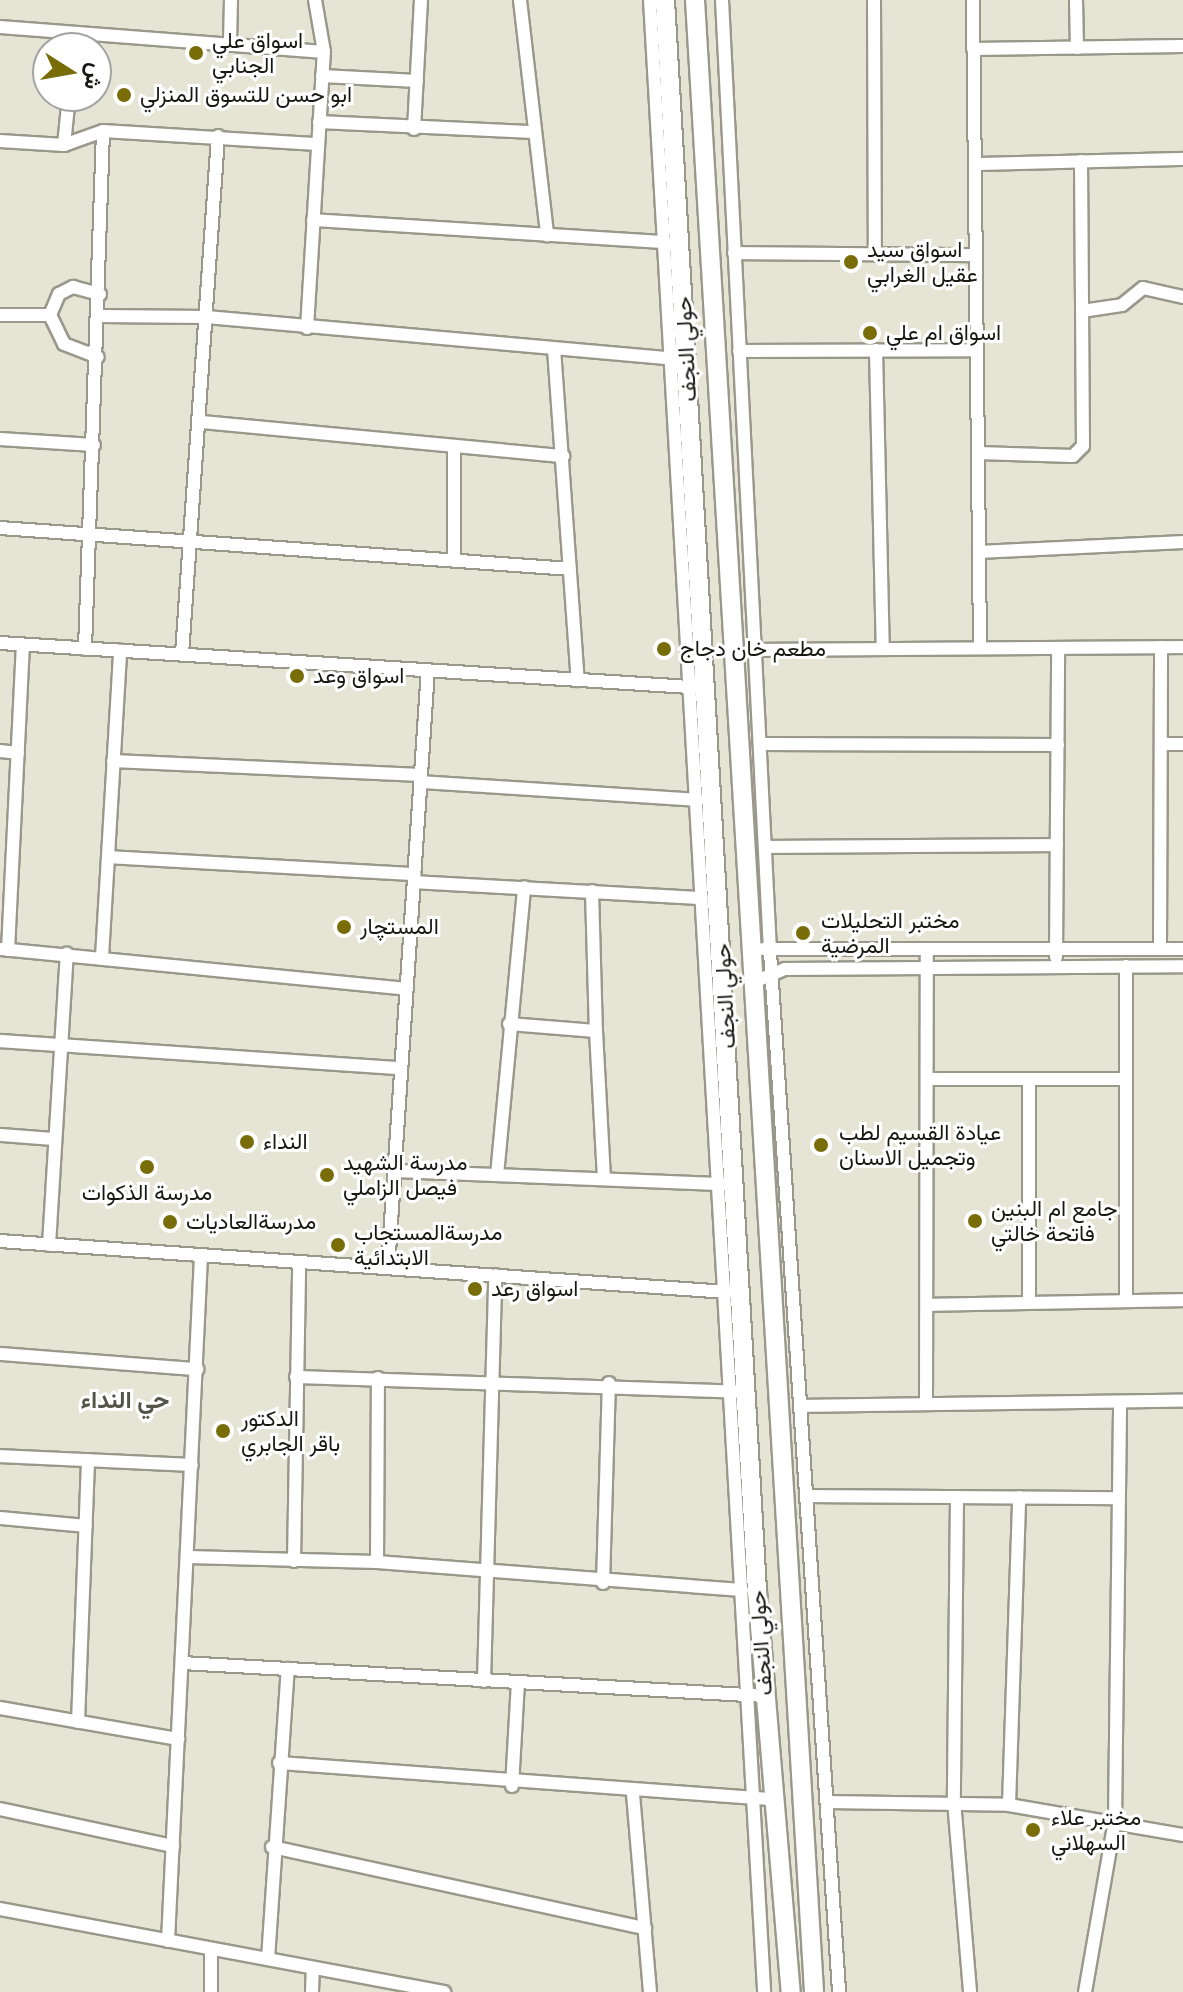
<!DOCTYPE html>
<meta charset="utf-8">
<style>
body{margin:0}
#map{position:relative;width:1183px;height:1992px;overflow:hidden;background:#e5e4d5;font-family:"DM Sans",Vazirmatn,sans-serif}
div>[style]{position:absolute}
.roads{filter:drop-shadow(2px 0 #9a988b) drop-shadow(-2px 0 #9a988b) drop-shadow(0 2px #9a988b) drop-shadow(0 -2px #9a988b)}
.street>*{height:12px;margin:-6px;padding:0 6px;transform-origin:6px;border-radius:6px;background:#fff}
.primary>*{height:18px;margin:-9px;padding:0 9px;transform-origin:9px;border-radius:9px;background:#fff}
.dots>*{width:22px;height:22px;translate:-50% -50%;box-sizing:border-box;border:4px solid #fff;border-radius:50%}
span{translate:-50% -50%;white-space:nowrap;text-align:center;line-height:1.15;-webkit-text-stroke:6px #fff;paint-order:stroke}
.poi-label{font-size:22px;color:#181813}
.left{translate:0 -50%;text-align:left}
.street-label{font-size:22px;color:#181813}
.neighbourhood-label{font-size:24px;color:#555448;font-weight:700}
.north{position:absolute;left:32px;top:32px;width:80px;height:80px;box-sizing:border-box;background:#fff;border:2px solid #a3a3a1;border-radius:50%;rotate:101deg;font-size:22px;font-weight:700;line-height:32px;text-align:center;color:#181813}
.north::after{content:'';display:block;margin:auto;width:28px;height:36px;background:#796d0a;clip-path:polygon(50% 0,100% 100%,50% 72%,0 100%)}
</style>
<div id="map">
<div class="roads">
<div class="street">
<div style="left:520px;top:0;width:237px;rotate:83.4deg"></div>
<div style="left:650px;top:0;width:1995px;rotate:86.72deg"></div>
<div style="left:722px;top:0;width:953px;rotate:87.11deg"></div>
<div style="left:770px;top:952px;width:1042px;rotate:86.2deg"></div>
<div style="left:874px;top:0;width:254px;rotate:89.8deg"></div>
<div style="left:973px;top:0;width:648px;rotate:89.38deg"></div>
<div style="left:1076px;top:0;width:48px;rotate:88.8deg"></div>
<div style="left:0;top:27px;width:325px;rotate:4.4deg"></div>
<div style="left:230px;top:41px;width:41px;rotate:-88.6deg"></div>
<div style="left:973px;top:49px;width:210px;rotate:-0.8deg"></div>
<div style="left:322px;top:76px;width:95px;rotate:3deg"></div>
<div style="left:319px;top:122px;width:215px;rotate:2.7deg"></div>
<div style="left:414px;top:129px;width:129px;rotate:-86.9deg"></div>
<div style="left:0;top:141px;width:64px;rotate:3.6deg"></div>
<div style="left:64px;top:145px;width:49px;rotate:-84.2deg"></div>
<div style="left:64px;top:145px;width:41px;rotate:-19.7deg"></div>
<div style="left:103px;top:131px;width:215px;rotate:3.5deg"></div>
<div style="left:975px;top:164px;width:208px;rotate:-1.4deg"></div>
<div style="left:313px;top:220px;width:352px;rotate:3.6deg"></div>
<div style="left:734px;top:253px;width:242px;rotate:0.5deg"></div>
<div style="left:1082px;top:311px;width:40px;rotate:-8.5deg"></div>
<div style="left:1122px;top:305px;width:27px;rotate:-39deg"></div>
<div style="left:1143px;top:288px;width:41px;rotate:12.7deg"></div>
<div style="left:0;top:315px;width:50px"></div>
<div style="left:50px;top:315px;width:32px;rotate:64deg"></div>
<div style="left:64px;top:344px;width:36px;rotate:21deg"></div>
<div style="left:50px;top:315px;width:23px;rotate:-67deg"></div>
<div style="left:59px;top:294px;width:16px;rotate:-27deg"></div>
<div style="left:73px;top:287px;width:28px;rotate:15deg"></div>
<div style="left:100px;top:316px;width:107px;rotate:0.5deg"></div>
<div style="left:207px;top:317px;width:474px;rotate:5.1deg"></div>
<div style="left:307px;top:328px;width:277px;rotate:-86.5deg"></div>
<div style="left:324px;top:52px;width:53px;rotate:-99.8deg"></div>
<div style="left:554px;top:349px;width:332px;rotate:85.9deg"></div>
<div style="left:876px;top:350px;width:299px;rotate:88.7deg"></div>
<div style="left:739px;top:351px;width:238px;rotate:-0.2deg"></div>
<div style="left:202px;top:422px;width:363px;rotate:5.4deg"></div>
<div style="left:0;top:439px;width:94px;rotate:3.7deg"></div>
<div style="left:454px;top:446px;width:114px;rotate:90deg"></div>
<div style="left:978px;top:453px;width:95px;rotate:1.8deg"></div>
<div style="left:1073px;top:456px;width:14px;rotate:-45deg"></div>
<div style="left:1083px;top:446px;width:285px;rotate:-90.4deg"></div>
<div style="left:0;top:528px;width:571px;rotate:4.11deg"></div>
<div style="left:979px;top:552px;width:204px;rotate:-2.8deg"></div>
<div style="left:0;top:643px;width:707px;rotate:3.65deg"></div>
<div style="left:85px;top:649px;width:518px;rotate:-88.01deg"></div>
<div style="left:755px;top:650px;width:428px;rotate:-0.4deg"></div>
<div style="left:182px;top:654px;width:519px;rotate:-86.02deg"></div>
<div style="left:761px;top:744px;width:297px;rotate:0.2deg"></div>
<div style="left:1161px;top:744px;width:22px"></div>
<div style="left:0;top:751px;width:18px;rotate:6deg"></div>
<div style="left:113px;top:761px;width:308px;rotate:2.6deg"></div>
<div style="left:421px;top:782px;width:277px;rotate:3.7deg"></div>
<div style="left:766px;top:847px;width:291px;rotate:-0.4deg"></div>
<div style="left:108px;top:857px;width:307px;rotate:3.2deg"></div>
<div style="left:414px;top:882px;width:288px;rotate:3.2deg"></div>
<div style="left:592px;top:891px;width:140px;rotate:88.4deg"></div>
<div style="left:0;top:949px;width:408px;rotate:5.6deg"></div>
<div style="left:763px;top:949px;width:420px"></div>
<div style="left:1160px;top:949px;width:302px;rotate:-89.8deg"></div>
<div style="left:8px;top:950px;width:305px;rotate:-87.2deg"></div>
<div style="left:102px;top:957px;width:307px;rotate:-86.6deg"></div>
<div style="left:1056px;top:957px;width:309px;rotate:-89.6deg"></div>
<div style="left:1126px;top:966px;width:335px;rotate:90deg"></div>
<div style="left:754px;top:982px;width:34px;rotate:-23deg"></div>
<div style="left:785px;top:969px;width:398px;rotate:-0.4deg"></div>
<div style="left:509px;top:1024px;width:87px;rotate:4.6deg"></div>
<div style="left:596px;top:1031px;width:148px;rotate:86.9deg"></div>
<div style="left:0;top:1041px;width:402px;rotate:3.9deg"></div>
<div style="left:928px;top:1079px;width:198px"></div>
<div style="left:1029px;top:1079px;width:224px;rotate:90deg"></div>
<div style="left:0;top:1135px;width:54px;rotate:4.2deg"></div>
<div style="left:395px;top:1171px;width:330px;rotate:2.3deg"></div>
<div style="left:497px;top:1175px;width:289px;rotate:-84.6deg"></div>
<div style="left:0;top:1241px;width:729px;rotate:4.01deg"></div>
<div style="left:49px;top:1245px;width:292px;rotate:-86.5deg"></div>
<div style="left:388px;top:1267px;width:598px;rotate:-86.17deg"></div>
<div style="left:927px;top:1305px;width:256px;rotate:-1.1deg"></div>
<div style="left:0;top:1354px;width:198px;rotate:4.4deg"></div>
<div style="left:296px;top:1377px;width:452px;rotate:1.9deg"></div>
<div style="left:926px;top:1404px;width:454px;rotate:-89.9deg"></div>
<div style="left:802px;top:1406px;width:381px;rotate:-0.8deg"></div>
<div style="left:0;top:1456px;width:192px;rotate:2.7deg"></div>
<div style="left:810px;top:1496px;width:308px;rotate:0.4deg"></div>
<div style="left:957px;top:1497px;width:304px;rotate:90.6deg"></div>
<div style="left:954px;top:1801px;width:192px;rotate:85.2deg"></div>
<div style="left:0;top:1518px;width:86px;rotate:5.3deg"></div>
<div style="left:188px;top:1557px;width:189px;rotate:1.5deg"></div>
<div style="left:377px;top:1562px;width:366px;rotate:4.4deg"></div>
<div style="left:294px;top:1561px;width:298px;rotate:-89deg"></div>
<div style="left:377px;top:1562px;width:184px;rotate:-89.7deg"></div>
<div style="left:603px;top:1583px;width:200px;rotate:-88.3deg"></div>
<div style="left:182px;top:1663px;width:584px;rotate:3.24deg"></div>
<div style="left:484px;top:1681px;width:406px;rotate:-88.4deg"></div>
<div style="left:0;top:1708px;width:181px;rotate:9.9deg"></div>
<div style="left:78px;top:1722px;width:262px;rotate:-87.8deg"></div>
<div style="left:279px;top:1763px;width:496px;rotate:4.2deg"></div>
<div style="left:512px;top:1786px;width:104px;rotate:-86.7deg"></div>
<div style="left:633px;top:1794px;width:199px;rotate:85.1deg"></div>
<div style="left:828px;top:1802px;width:181px;rotate:0.9deg"></div>
<div style="left:1009px;top:1805px;width:177px;rotate:9.8deg"></div>
<div style="left:1009px;top:1805px;width:308px;rotate:-88.1deg"></div>
<div style="left:0;top:1809px;width:177px;rotate:12.1deg"></div>
<div style="left:272px;top:1847px;width:382px;rotate:12.3deg"></div>
<div style="left:0;top:1909px;width:452px;rotate:10.6deg"></div>
<div style="left:168px;top:1941px;width:686px;rotate:-87.24deg"></div>
<div style="left:268px;top:1959px;width:291px;rotate:-86.1deg"></div>
<div style="left:211px;top:1992px;width:43px;rotate:-90deg"></div>
<div style="left:312px;top:1992px;width:24px;rotate:-88deg"></div>
<div style="left:1085px;top:1992px;width:175px;rotate:-80.1deg"></div>
<div style="left:1115px;top:1820px;width:418px;rotate:-89.3deg"></div>
</div>
<div class="primary">
<div style="left:665px;top:0;width:1594px;rotate:86.69deg"></div>
<div style="left:757px;top:1591px;width:402px;rotate:85.2deg"></div>
<div style="left:695px;top:0;width:1996px;rotate:86.58deg"></div>
</div>
</div>
<div class="dots">
<div style="left:196px;top:53px;background:#796d0a"></div>
<div style="left:124px;top:95px;background:#796d0a"></div>
<div style="left:851px;top:262px;background:#796d0a"></div>
<div style="left:870px;top:333px;background:#796d0a"></div>
<div style="left:664px;top:649px;background:#796d0a"></div>
<div style="left:297px;top:676px;background:#796d0a"></div>
<div style="left:344px;top:927px;background:#796d0a"></div>
<div style="left:803px;top:933px;background:#796d0a"></div>
<div style="left:247px;top:1142px;background:#796d0a"></div>
<div style="left:821px;top:1145px;background:#796d0a"></div>
<div style="left:147px;top:1167px;background:#796d0a"></div>
<div style="left:327px;top:1175px;background:#796d0a"></div>
<div style="left:975px;top:1221px;background:#796d0a"></div>
<div style="left:170px;top:1222px;background:#796d0a"></div>
<div style="left:338px;top:1245px;background:#796d0a"></div>
<div style="left:475px;top:1289px;background:#796d0a"></div>
<div style="left:223px;top:1431px;background:#796d0a"></div>
<div style="left:1033px;top:1830px;background:#796d0a"></div>
</div>
<div class="poi-label">
<span class="left" style="left:212px;top:53px">اسواق علي<br>الجنابي</span>
<span class="left" style="left:140px;top:95px">ابو حسن للتسوق المنزلي</span>
<span class="left" style="left:867px;top:262px">اسواق سيد<br>عقيل الغرابي</span>
<span class="left" style="left:886px;top:333px">اسواق ام علي</span>
<span class="left" style="left:680px;top:649px">مطعم خان دجاج</span>
<span class="left" style="left:313px;top:676px">اسواق وعد</span>
<span class="left" style="left:821px;top:933px">مختبر التحليلات<br>المرضية</span>
<span class="left" style="left:360px;top:927px">المستچار</span>
<span class="left" style="left:839px;top:1145px">عيادة القسيم لطب<br>وتجميل الاسنان</span>
<span class="left" style="left:263px;top:1142px">النداء</span>
<span class="left" style="left:343px;top:1175px">مدرسة الشهيد<br>فيصل الزاملي</span>
<span style="left:147px;top:1193px">مدرسة الذكوات</span>
<span class="left" style="left:991px;top:1221px">جامع ام البنين<br>فاتحة خالتي</span>
<span class="left" style="left:186px;top:1222px">مدرسةالعاديات</span>
<span class="left" style="left:354px;top:1245px">مدرسةالمستجاب<br>الابتدائية</span>
<span class="left" style="left:491px;top:1289px">اسواق رعد</span>
<span class="left" style="left:241px;top:1431px">الدكتور<br>باقر الجابري</span>
<span class="left" style="left:1051px;top:1830px">مختبر علاء<br>السهلاني</span>
</div>
<div class="street-label">
<span style="left:686px;top:349px;rotate:-93deg">حولي النجف</span>
<span style="left:725px;top:996px;rotate:-93deg">حولي النجف</span>
<span style="left:761px;top:1643px;rotate:-94deg">حولي النجف</span>
</div>
<div class="neighbourhood-label">
<span style="left:125px;top:1400px">حي النداء</span>
</div>
<div class="north">ش</div>
</div>
